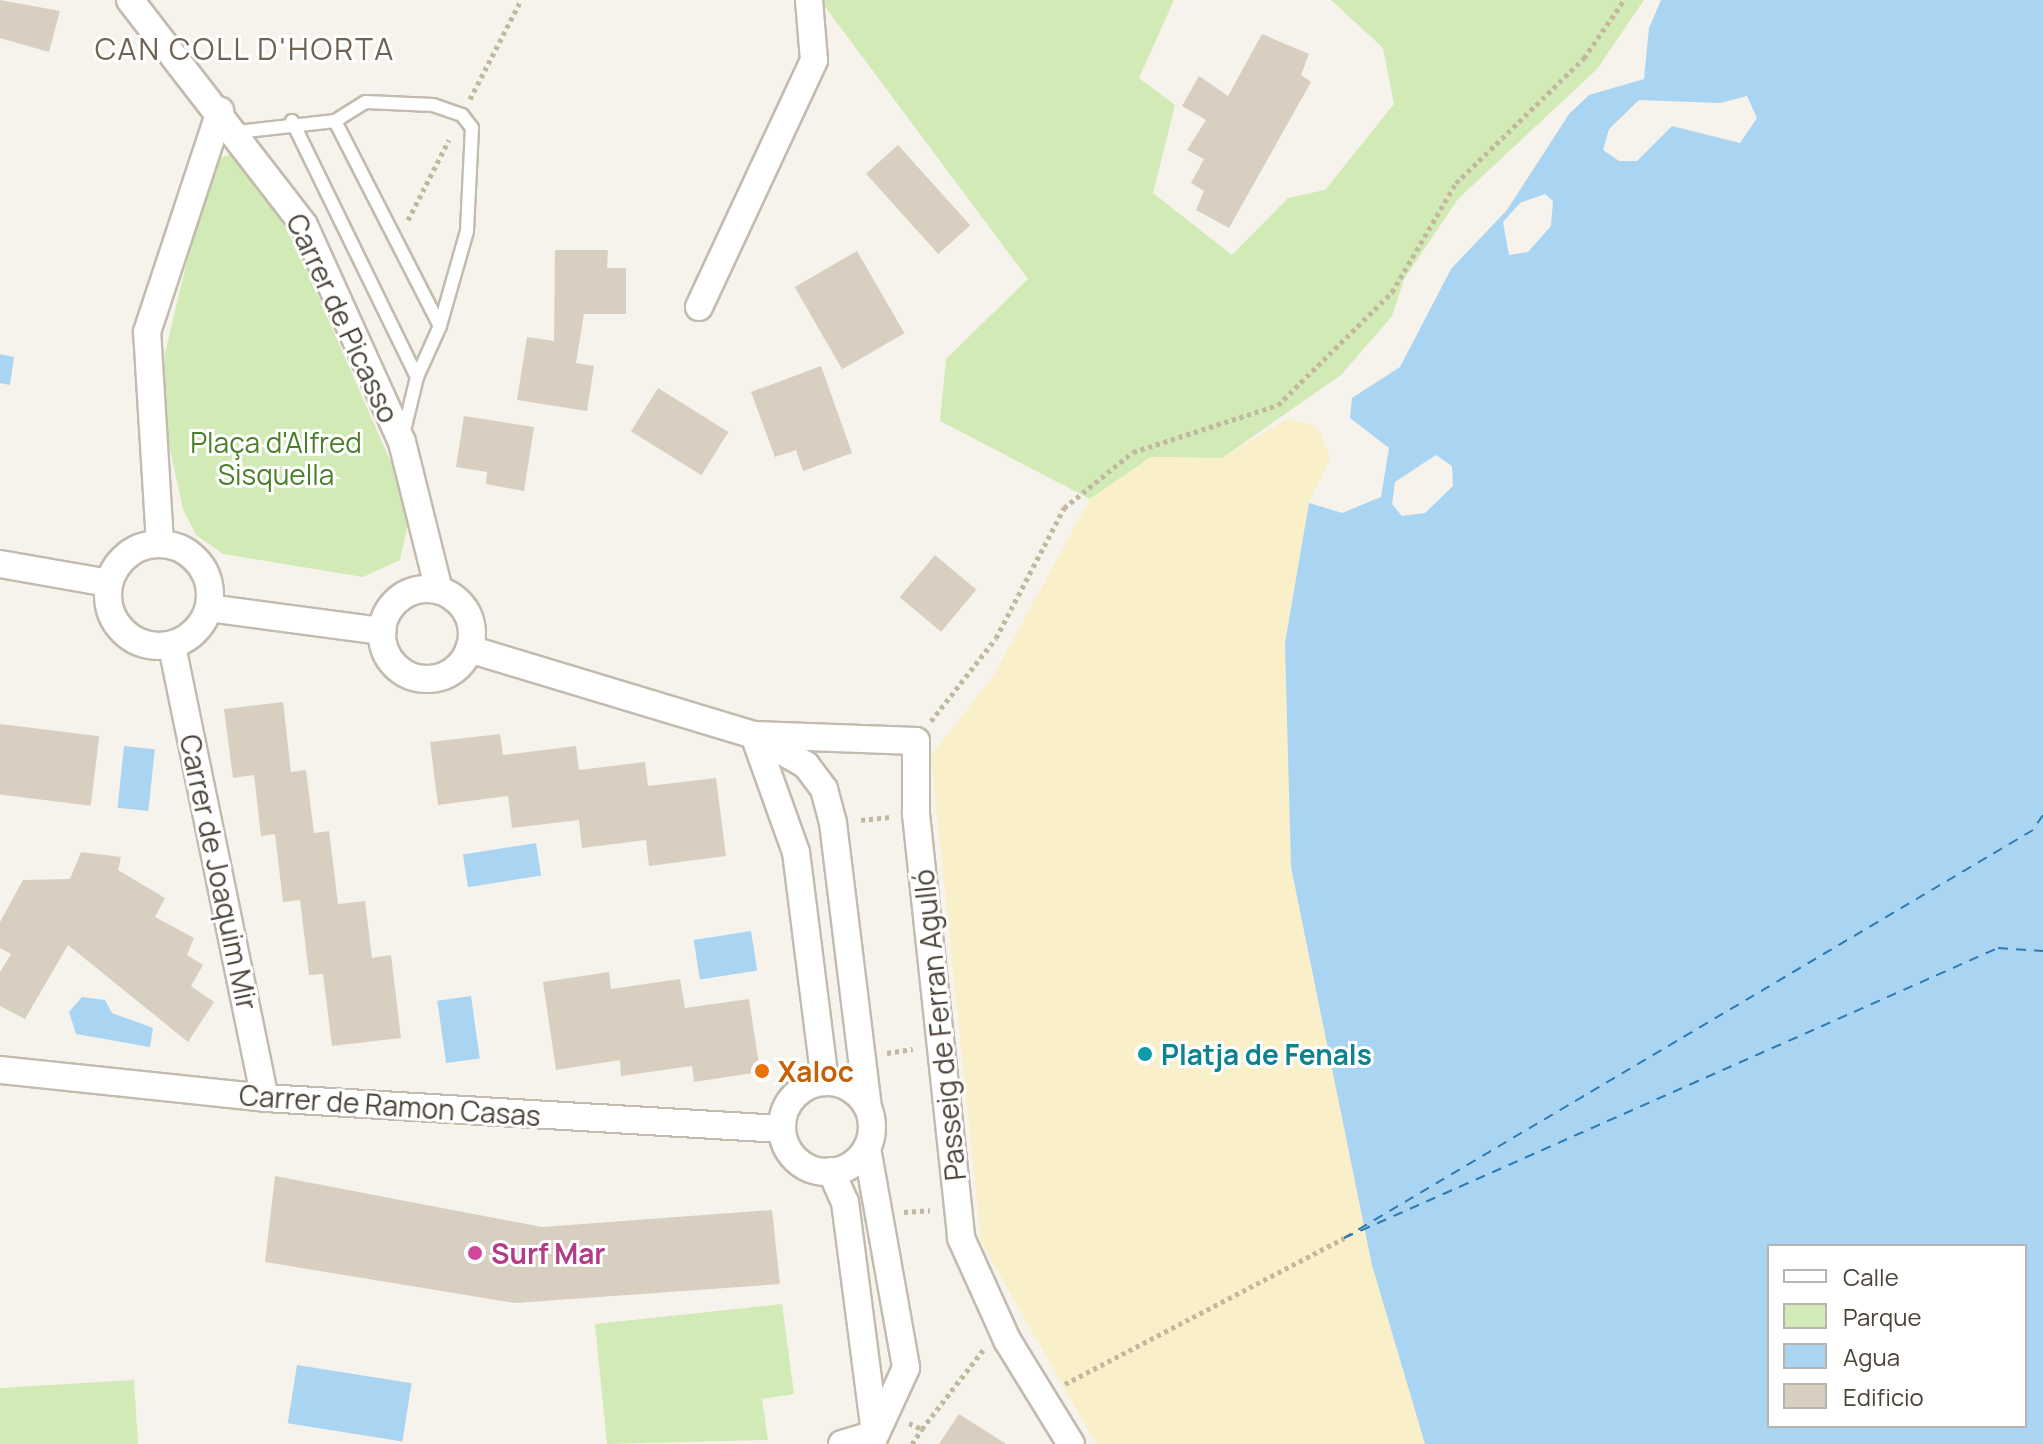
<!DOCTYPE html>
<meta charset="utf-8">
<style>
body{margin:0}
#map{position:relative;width:2043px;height:1444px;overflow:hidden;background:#f6f3ec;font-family:Manrope,sans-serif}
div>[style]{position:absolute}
.green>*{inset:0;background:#d2eab5}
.sand>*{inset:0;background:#f9efc9}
.water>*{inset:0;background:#a9d4f2;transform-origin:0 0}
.ferry>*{height:2px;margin-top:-1px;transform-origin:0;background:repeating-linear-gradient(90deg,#2e7ab2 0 10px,transparent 0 18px)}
.building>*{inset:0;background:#d8cfc1;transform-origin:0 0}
.path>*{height:5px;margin-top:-2.5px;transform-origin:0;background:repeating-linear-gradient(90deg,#c4b79f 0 4px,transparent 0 8px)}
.roads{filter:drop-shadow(2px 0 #c2bbae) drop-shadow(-2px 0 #c2bbae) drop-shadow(0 2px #c2bbae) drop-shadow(0 -2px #c2bbae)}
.lane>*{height:12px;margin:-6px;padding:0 6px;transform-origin:6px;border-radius:6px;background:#fff}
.street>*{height:26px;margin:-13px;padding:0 13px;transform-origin:13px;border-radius:13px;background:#fff}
.street>.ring{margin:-13px;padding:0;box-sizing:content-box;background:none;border:26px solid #fff;border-radius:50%}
.dots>*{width:22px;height:22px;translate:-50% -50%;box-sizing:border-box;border:4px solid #fff;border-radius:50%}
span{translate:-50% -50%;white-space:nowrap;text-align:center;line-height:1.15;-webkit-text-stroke:6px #fff;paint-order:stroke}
.street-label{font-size:28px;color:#4b4439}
.park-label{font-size:28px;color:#4a7f2a}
.culture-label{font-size:28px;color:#0d838f;font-weight:700}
.left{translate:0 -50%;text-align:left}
.food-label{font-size:28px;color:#c56008;font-weight:700}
.hotel-label{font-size:28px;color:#b23c85;font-weight:700}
.neighbourhood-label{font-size:30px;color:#6e6250;letter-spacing:2px}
.legend{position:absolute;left:1767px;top:1244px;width:260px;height:184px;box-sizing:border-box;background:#fff;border:2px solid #b7b4b0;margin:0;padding:10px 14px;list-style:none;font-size:24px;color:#4b4439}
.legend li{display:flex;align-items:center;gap:16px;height:40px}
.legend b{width:40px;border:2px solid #b7b4b0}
</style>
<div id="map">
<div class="green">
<div style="clip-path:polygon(820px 0,1174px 0,1139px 78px,1175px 105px,1153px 193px,1232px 255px,1288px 198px,1325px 190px,1394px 104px,1383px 48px,1331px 0,1644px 0,1597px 69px,1458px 199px,1404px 279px,1392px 316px,1341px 375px,1222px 458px,1151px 457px,1090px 499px,940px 421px,946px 359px,1028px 279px)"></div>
<div style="clip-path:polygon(234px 153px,263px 186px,301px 257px,396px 474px,409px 519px,400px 560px,363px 577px,223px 554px,196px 535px,183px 509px,163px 418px,162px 366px,205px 184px,212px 161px)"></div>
<div style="clip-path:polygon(782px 1304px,794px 1394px,762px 1399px,768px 1440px,607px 1444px,595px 1324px)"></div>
<div style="clip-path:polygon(134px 1380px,138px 1444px,0 1444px,0 1388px)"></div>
</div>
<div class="sand">
<div style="clip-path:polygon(1289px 418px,1318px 428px,1330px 458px,1309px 503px,1372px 1265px,1425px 1444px,1096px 1444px,981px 1241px,931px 756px,993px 676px,1090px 499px,1151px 457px,1222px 458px)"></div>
</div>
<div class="water">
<div style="clip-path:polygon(evenodd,1661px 0,2043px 0,2043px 1444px,1425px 1444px,1372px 1265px,1291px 867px,1285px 643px,1309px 503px,1342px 513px,1381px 497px,1389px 448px,1350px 418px,1352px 398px,1400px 367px,1451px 269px,1507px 210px,1569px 114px,1589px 95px,1644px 79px,1649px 28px,1661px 0,1747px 96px,1757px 118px,1740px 143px,1672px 126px,1637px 161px,1619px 161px,1603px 150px,1609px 129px,1639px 100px,1720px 103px,1747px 96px,1661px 0,1545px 194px,1553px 201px,1551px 226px,1528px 252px,1509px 255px,1503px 222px,1520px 203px,1545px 194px,1661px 0,1436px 455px,1452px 466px,1453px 486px,1425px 513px,1402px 516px,1392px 504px,1395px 482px,1436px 455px,1661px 0,1769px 1246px,2025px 1246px,2025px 1426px,1769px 1426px,1769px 1246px)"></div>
<div style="clip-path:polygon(0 354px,14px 357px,10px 385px,0 383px)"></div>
<div style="left:124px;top:746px;width:31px;height:62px;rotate:6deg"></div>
<div style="left:536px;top:843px;width:33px;height:74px;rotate:81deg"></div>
<div style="left:751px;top:931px;width:40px;height:58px;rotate:81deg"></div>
<div style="left:471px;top:996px;width:63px;height:34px;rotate:82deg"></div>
<div style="clip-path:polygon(82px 997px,105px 1000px,112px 1013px,153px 1028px,150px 1047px,76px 1034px,69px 1012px)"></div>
<div style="left:297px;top:1365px;width:116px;height:59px;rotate:9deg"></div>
</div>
<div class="ferry">
<div style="left:2043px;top:815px;width:18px;rotate:124deg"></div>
<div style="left:2033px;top:830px;width:801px;rotate:149.37deg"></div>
<div style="left:1344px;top:1238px;width:715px;rotate:-23.91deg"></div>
<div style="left:1998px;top:948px;width:45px;rotate:3.8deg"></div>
</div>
<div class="building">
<div style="clip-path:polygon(0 0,60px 11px,49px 52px,0 38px)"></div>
<div style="clip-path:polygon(1262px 34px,1309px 54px,1301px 75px,1311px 82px,1229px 228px,1196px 210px,1204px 191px,1191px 183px,1204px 159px,1187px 150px,1206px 120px,1182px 106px,1199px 76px,1228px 96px)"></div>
<div style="left:898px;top:145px;width:108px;height:43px;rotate:48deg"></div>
<div style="clip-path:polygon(555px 250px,608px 250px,607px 268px,626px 268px,626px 314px,584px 314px,576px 363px,594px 366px,587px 411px,517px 400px,527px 337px,554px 341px)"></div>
<div style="left:857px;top:251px;width:95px;height:72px;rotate:60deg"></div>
<div style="clip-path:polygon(821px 366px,852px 453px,803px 471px,796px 450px,775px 457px,751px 392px)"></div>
<div style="left:658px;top:388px;width:83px;height:51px;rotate:32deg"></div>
<div style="clip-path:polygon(464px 416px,534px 427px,524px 491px,486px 484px,487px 472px,456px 467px)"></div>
<div style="left:935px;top:555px;width:54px;height:55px;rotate:40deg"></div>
<div style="clip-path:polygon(283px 702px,291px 772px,306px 770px,314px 833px,329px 831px,338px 904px,365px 901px,372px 958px,391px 955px,401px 1038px,332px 1046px,323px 974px,309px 975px,300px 900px,283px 902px,275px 834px,261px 836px,254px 775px,233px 778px,224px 709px)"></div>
<div style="left:0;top:724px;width:100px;height:70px;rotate:7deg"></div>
<div style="clip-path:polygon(500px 734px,503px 755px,576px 746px,579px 770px,645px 762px,648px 786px,716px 778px,726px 856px,649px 866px,646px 840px,582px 848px,579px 820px,512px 828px,508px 796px,438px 805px,430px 742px)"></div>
<div style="clip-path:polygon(81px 852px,121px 857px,118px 870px,165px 898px,155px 917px,194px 938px,187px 955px,203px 965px,191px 986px,214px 1002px,188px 1042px,68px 945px,25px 1019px,0 1006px,0 972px,11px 954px,0 948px,0 922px,23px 880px,70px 879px)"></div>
<div style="clip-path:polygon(609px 972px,611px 989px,680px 979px,685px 1008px,749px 999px,760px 1072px,694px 1082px,692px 1066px,621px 1076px,620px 1060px,556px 1070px,543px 982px)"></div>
<div style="clip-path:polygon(275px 1176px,542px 1227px,772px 1210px,780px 1284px,515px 1303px,265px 1262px)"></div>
<div style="clip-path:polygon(959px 1414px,1006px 1444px,939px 1444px)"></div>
</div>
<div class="path">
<div style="left:470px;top:99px;width:111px;rotate:-62.7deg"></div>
<div style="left:408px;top:220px;width:90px;rotate:-62.9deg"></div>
<div style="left:931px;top:721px;width:105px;rotate:-51.9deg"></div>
<div style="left:996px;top:638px;width:147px;rotate:-62.4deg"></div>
<div style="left:1064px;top:508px;width:89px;rotate:-39.1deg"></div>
<div style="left:1133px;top:452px;width:152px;rotate:-18deg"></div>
<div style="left:1278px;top:405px;width:161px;rotate:-44.7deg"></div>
<div style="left:1392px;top:292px;width:126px;rotate:-59.6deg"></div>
<div style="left:1456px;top:183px;width:179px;rotate:-44.3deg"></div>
<div style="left:1584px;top:58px;width:70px;rotate:-55.4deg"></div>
<div style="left:861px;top:820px;width:30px;rotate:-6deg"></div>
<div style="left:887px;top:1053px;width:26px;rotate:-9deg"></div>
<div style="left:904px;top:1212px;width:26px;rotate:-4deg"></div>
<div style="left:1065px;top:1384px;width:315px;rotate:-27.6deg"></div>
<div style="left:909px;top:1423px;width:14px;rotate:25deg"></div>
<div style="left:922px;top:1429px;width:100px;rotate:-52.3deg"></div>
<div style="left:912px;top:1444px;width:18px;rotate:-56deg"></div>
</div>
<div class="roads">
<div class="lane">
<div style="left:292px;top:121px;width:285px;rotate:64deg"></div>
<div style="left:335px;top:121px;width:36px;rotate:-32deg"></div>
<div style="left:366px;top:102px;width:67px;rotate:2.6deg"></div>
<div style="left:433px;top:105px;width:31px;rotate:19deg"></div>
<div style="left:462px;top:115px;width:16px;rotate:52deg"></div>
<div style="left:472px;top:128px;width:103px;rotate:92.8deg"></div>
<div style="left:467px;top:231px;width:99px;rotate:105.9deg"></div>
<div style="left:237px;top:132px;width:99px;rotate:-6.4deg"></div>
<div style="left:335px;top:121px;width:230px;rotate:62.9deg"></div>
<div style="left:440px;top:326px;width:56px;rotate:114.3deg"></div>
<div style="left:417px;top:377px;width:60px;rotate:103.6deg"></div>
</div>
<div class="street">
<div style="left:130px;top:0;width:284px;rotate:52.3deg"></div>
<div style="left:304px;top:225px;width:238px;rotate:65.7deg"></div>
<div style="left:402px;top:442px;width:153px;rotate:76deg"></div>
<div style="left:699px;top:307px;width:272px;rotate:-65deg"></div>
<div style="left:814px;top:60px;width:60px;rotate:-94.8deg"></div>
<div style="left:160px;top:543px;width:211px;rotate:-93.5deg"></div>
<div style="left:147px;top:332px;width:233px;rotate:-71.7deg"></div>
<div class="ring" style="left:108px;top:544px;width:76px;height:76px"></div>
<div style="left:0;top:564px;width:111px;rotate:9.9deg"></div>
<div class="ring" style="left:382px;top:589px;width:64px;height:64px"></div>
<div style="left:209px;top:608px;width:175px;rotate:7.6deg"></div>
<div style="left:172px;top:646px;width:461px;rotate:78.4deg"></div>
<div style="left:469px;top:649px;width:298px;rotate:16.8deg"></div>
<div style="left:754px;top:735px;width:60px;rotate:30deg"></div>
<div style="left:806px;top:765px;width:30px;rotate:53deg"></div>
<div style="left:824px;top:789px;width:35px;rotate:75deg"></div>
<div style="left:833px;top:823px;width:286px;rotate:83deg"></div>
<div style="left:754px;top:735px;width:162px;rotate:2.1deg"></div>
<div style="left:916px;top:741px;width:73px;rotate:90deg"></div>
<div style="left:916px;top:814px;width:426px;rotate:83.9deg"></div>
<div style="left:961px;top:1238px;width:112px;rotate:65.7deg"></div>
<div style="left:1007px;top:1340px;width:122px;rotate:58.4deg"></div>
<div style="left:754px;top:735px;width:124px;rotate:70.3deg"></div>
<div style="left:796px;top:852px;width:232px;rotate:82.8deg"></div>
<div style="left:0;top:1070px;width:266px;rotate:6deg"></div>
<div style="left:265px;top:1098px;width:517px;rotate:3.44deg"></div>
<div class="ring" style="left:782px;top:1082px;width:64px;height:64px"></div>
<div style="left:867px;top:1148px;width:223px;rotate:79.9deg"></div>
<div style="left:906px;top:1368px;width:84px;rotate:114.7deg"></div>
<div style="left:831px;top:1171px;width:34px;rotate:66deg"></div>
<div style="left:845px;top:1202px;width:234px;rotate:82.6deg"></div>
<div style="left:842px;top:1444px;width:34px;rotate:-17deg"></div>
</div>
</div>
<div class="dots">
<div style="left:1145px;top:1054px;background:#0f9aa8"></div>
<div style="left:762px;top:1071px;background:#e8710a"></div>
<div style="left:475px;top:1253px;background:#d1479c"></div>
</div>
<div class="street-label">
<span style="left:343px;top:318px;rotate:65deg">Carrer de Picasso</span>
<span style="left:219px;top:872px;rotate:78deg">Carrer de Joaquim Mir</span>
<span style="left:939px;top:1025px;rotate:-96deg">Passeig de Ferran Agulló</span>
<span style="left:390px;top:1105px;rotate:4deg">Carrer de Ramon Casas</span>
</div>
<div class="park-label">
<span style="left:276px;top:458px">Plaça d'Alfred<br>Sisquella</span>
</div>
<div class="culture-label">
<span class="left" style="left:1161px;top:1054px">Platja de Fenals</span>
</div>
<div class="food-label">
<span class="left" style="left:778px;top:1071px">Xaloc</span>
</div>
<div class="hotel-label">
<span class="left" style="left:491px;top:1253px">Surf Mar</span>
</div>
<div class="neighbourhood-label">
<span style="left:245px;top:49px">CAN COLL D'HORTA</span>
</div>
<ul class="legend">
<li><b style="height:10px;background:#fff"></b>Calle</li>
<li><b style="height:22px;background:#d2eab5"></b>Parque</li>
<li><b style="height:22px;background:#a9d4f2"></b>Agua</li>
<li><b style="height:22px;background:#d8cfc1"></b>Edificio</li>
</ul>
</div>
